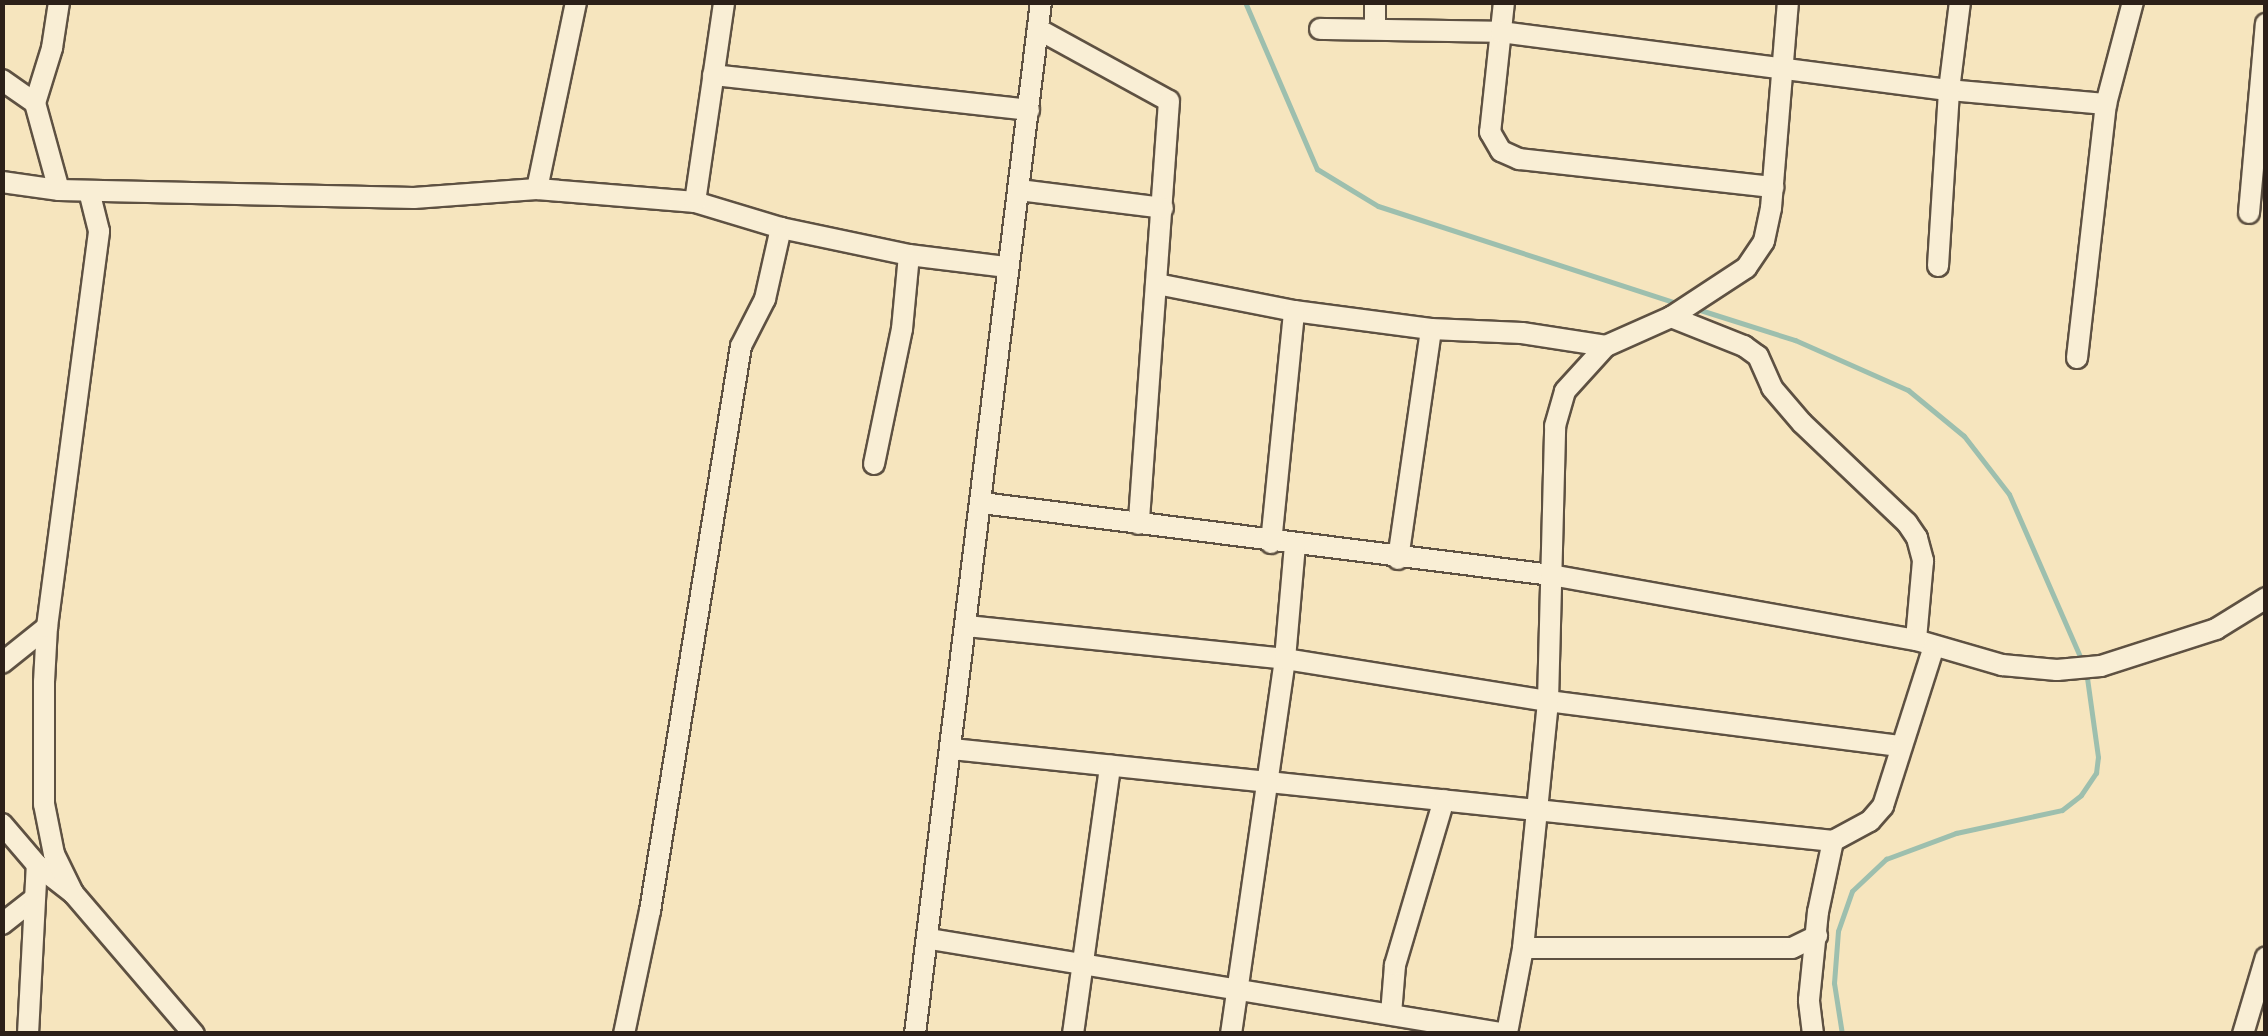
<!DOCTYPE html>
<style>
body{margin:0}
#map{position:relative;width:2268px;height:1036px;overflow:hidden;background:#f6e5be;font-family:"IM FELL Great Primer",serif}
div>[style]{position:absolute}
.stream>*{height:5px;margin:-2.5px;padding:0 2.5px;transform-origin:2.5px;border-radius:2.5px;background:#9dbfae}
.roads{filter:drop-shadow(2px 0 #5e5142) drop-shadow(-2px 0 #5e5142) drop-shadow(0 2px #5e5142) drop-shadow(0 -2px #5e5142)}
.street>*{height:20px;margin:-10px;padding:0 10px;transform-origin:10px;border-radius:10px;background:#f9eed5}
span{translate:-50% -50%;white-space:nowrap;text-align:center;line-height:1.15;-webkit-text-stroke:9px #f9eed5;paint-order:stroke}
.frame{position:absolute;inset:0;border:5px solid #2c2019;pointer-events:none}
</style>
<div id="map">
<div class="stream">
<div style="left:1245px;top:2px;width:182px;rotate:66.7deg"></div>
<div style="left:1317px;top:169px;width:71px;rotate:31.2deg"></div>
<div style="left:1378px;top:206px;width:314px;rotate:18deg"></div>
<div style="left:1697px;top:309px;width:103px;rotate:17.6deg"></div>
<div style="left:1795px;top:340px;width:124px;rotate:23.9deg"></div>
<div style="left:1908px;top:390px;width:72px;rotate:39.4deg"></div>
<div style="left:1964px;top:436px;width:73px;rotate:52.2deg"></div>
<div style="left:2009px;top:494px;width:182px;rotate:66.4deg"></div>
<div style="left:1842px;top:1034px;width:52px;rotate:-98.9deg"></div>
<div style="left:1834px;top:983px;width:52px;rotate:-85.6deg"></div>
<div style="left:1838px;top:931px;width:42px;rotate:-70.7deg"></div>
<div style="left:1852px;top:891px;width:47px;rotate:-43.3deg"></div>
<div style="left:1886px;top:859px;width:75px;rotate:-20.4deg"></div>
<div style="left:1956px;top:833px;width:108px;rotate:-12.2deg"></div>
<div style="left:2062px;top:810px;width:24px;rotate:-38deg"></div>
<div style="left:2081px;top:795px;width:27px;rotate:-56deg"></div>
<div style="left:2096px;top:773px;width:16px;rotate:-83deg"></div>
<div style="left:2098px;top:757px;width:87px;rotate:-97.9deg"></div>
</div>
<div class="roads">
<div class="street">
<div style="left:1375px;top:2px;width:27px;rotate:90deg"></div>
<div style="left:1504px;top:2px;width:131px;rotate:96.1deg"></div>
<div style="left:1490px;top:132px;width:22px;rotate:60deg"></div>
<div style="left:1501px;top:151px;width:20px;rotate:24deg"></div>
<div style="left:1519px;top:159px;width:256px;rotate:6.3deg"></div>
<div style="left:1038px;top:29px;width:149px;rotate:28.8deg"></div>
<div style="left:1169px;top:101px;width:424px;rotate:94.1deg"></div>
<div style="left:1320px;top:29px;width:181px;rotate:0.9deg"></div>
<div style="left:1501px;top:32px;width:452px;rotate:7.4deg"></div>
<div style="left:1949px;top:90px;width:158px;rotate:5.1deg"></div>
<div style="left:713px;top:75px;width:318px;rotate:6.3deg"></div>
<div style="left:2px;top:80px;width:40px;rotate:34.9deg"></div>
<div style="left:35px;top:103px;width:90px;rotate:74.6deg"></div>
<div style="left:35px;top:103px;width:58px;rotate:-72.8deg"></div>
<div style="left:52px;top:48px;width:47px;rotate:-81.3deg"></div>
<div style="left:2px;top:182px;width:58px;rotate:8deg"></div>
<div style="left:59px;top:190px;width:355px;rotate:1.3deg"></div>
<div style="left:414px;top:198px;width:123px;rotate:-4.2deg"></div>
<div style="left:537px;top:189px;width:159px;rotate:4.7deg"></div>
<div style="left:695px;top:202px;width:90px;rotate:16.8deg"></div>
<div style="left:781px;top:228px;width:131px;rotate:11.9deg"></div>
<div style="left:909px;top:255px;width:99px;rotate:7deg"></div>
<div style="left:537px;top:189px;width:191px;rotate:-78.2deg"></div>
<div style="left:1019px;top:190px;width:145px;rotate:7.1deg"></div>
<div style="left:695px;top:202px;width:202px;rotate:-81.7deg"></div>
<div style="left:2249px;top:213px;width:190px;rotate:-84.9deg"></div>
<div style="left:1938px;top:266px;width:176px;rotate:-86.4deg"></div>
<div style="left:1949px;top:90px;width:89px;rotate:-82.9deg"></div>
<div style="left:1157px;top:284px;width:140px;rotate:11.1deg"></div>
<div style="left:1294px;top:311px;width:138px;rotate:7.5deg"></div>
<div style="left:1431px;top:329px;width:91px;rotate:2.5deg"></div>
<div style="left:1522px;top:333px;width:85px;rotate:8.8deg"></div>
<div style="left:1671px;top:317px;width:79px;rotate:21.7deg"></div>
<div style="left:1744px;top:346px;width:17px;rotate:36deg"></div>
<div style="left:1758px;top:356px;width:35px;rotate:66deg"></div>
<div style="left:1772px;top:388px;width:46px;rotate:49.4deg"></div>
<div style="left:1802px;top:423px;width:145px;rotate:43.6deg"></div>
<div style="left:1907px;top:523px;width:18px;rotate:56deg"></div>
<div style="left:1917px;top:538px;width:24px;rotate:75deg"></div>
<div style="left:1923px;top:561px;width:79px;rotate:95.1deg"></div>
<div style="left:2077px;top:358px;width:256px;rotate:-83.5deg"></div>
<div style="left:2106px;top:104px;width:106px;rotate:-75.2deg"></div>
<div style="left:874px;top:464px;width:138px;rotate:-78.3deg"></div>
<div style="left:902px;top:329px;width:74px;rotate:-84.6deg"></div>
<div style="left:982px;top:503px;width:574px;rotate:7.21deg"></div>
<div style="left:1551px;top:575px;width:371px;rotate:10.1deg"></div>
<div style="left:1916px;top:640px;width:90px;rotate:16.2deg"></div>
<div style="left:2002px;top:665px;width:55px;rotate:5.2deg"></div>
<div style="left:2057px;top:670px;width:44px;rotate:-5.2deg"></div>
<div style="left:2101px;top:666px;width:121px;rotate:-17.8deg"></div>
<div style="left:2216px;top:629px;width:59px;rotate:-31.8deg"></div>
<div style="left:1271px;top:543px;width:233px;rotate:-84.3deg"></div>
<div style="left:1398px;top:559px;width:232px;rotate:-81.8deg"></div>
<div style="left:967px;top:626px;width:320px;rotate:5.9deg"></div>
<div style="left:1285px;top:659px;width:266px;rotate:9.1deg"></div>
<div style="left:1548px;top:701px;width:354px;rotate:7.3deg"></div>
<div style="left:2px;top:663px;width:58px;rotate:-38.7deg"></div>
<div style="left:952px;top:749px;width:886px;rotate:5.96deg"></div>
<div style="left:1833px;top:841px;width:42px;rotate:-28.4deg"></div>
<div style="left:1870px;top:821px;width:20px;rotate:-49deg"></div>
<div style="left:1883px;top:806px;width:168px;rotate:-72.3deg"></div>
<div style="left:2px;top:824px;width:54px;rotate:49.5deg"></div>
<div style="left:37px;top:865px;width:46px;rotate:37.9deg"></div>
<div style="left:73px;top:893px;width:186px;rotate:49.4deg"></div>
<div style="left:73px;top:893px;width:43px;rotate:-116deg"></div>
<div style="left:54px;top:854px;width:51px;rotate:-101.3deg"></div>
<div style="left:44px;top:804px;width:122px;rotate:-90deg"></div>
<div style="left:44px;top:682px;width:55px;rotate:-86.9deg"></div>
<div style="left:47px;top:627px;width:399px;rotate:-82.5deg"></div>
<div style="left:99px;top:231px;width:41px;rotate:-104deg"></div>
<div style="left:2px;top:924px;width:39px;rotate:-38deg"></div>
<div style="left:930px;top:939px;width:585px;rotate:9.35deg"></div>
<div style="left:1523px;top:948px;width:269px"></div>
<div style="left:1792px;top:948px;width:28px;rotate:-26deg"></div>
<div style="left:1391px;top:1014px;width:49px;rotate:-85.3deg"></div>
<div style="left:1395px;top:965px;width:172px;rotate:-73.5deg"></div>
<div style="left:1507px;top:1033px;width:86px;rotate:-79.3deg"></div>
<div style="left:1523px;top:948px;width:248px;rotate:-84.2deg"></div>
<div style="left:1548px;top:701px;width:275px;rotate:-88.5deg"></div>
<div style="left:1555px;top:426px;width:36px;rotate:-74deg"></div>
<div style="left:1565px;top:391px;width:61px;rotate:-47.7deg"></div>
<div style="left:1606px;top:346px;width:71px;rotate:-24deg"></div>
<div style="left:1671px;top:317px;width:90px;rotate:-33.2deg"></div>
<div style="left:1746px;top:268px;width:32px;rotate:-56deg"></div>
<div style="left:1764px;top:241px;width:34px;rotate:-78deg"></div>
<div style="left:1771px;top:208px;width:207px;rotate:-85.3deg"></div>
<div style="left:28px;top:1034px;width:169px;rotate:-87deg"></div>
<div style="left:624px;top:1034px;width:126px;rotate:-78.1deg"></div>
<div style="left:650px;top:911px;width:572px;rotate:-80.85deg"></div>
<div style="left:741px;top:346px;width:53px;rotate:-62.9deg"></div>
<div style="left:765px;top:299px;width:73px;rotate:-77.3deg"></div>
<div style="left:915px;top:1034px;width:1040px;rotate:-83.04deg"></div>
<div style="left:1073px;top:1034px;width:271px;rotate:-82.1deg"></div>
<div style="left:1231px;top:1034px;width:379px;rotate:-81.8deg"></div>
<div style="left:1285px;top:659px;width:114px;rotate:-85deg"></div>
<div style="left:1813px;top:1034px;width:34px;rotate:-97deg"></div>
<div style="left:1809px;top:1000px;width:88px;rotate:-84.2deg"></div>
<div style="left:1818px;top:912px;width:73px;rotate:-78.1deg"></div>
<div style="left:2243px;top:1034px;width:80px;rotate:-73.4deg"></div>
</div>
</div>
<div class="frame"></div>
</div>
